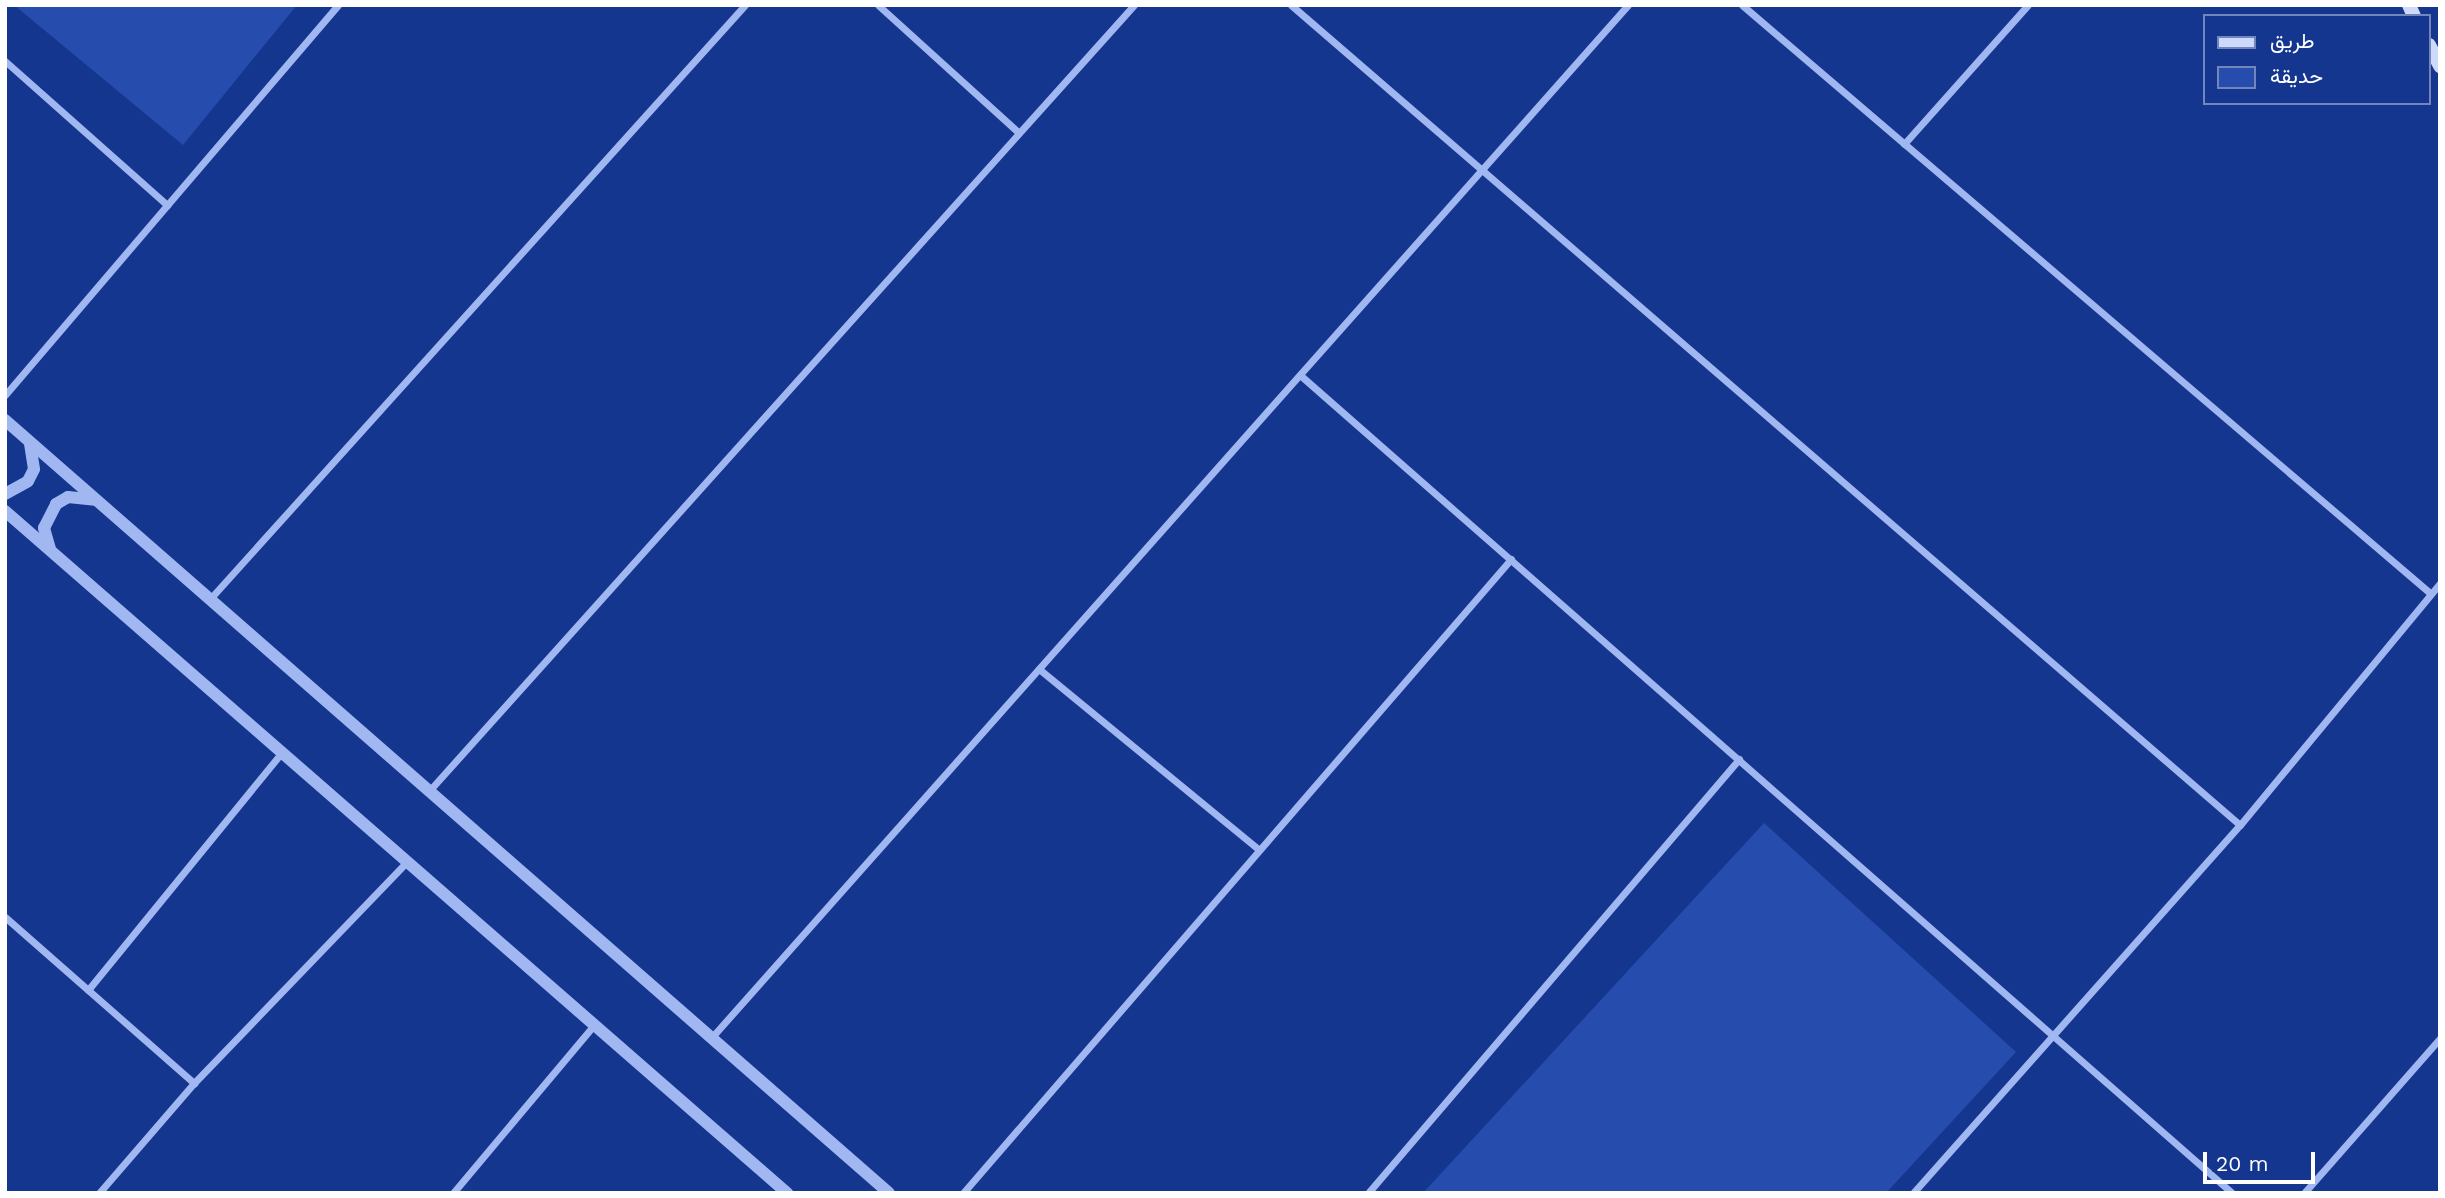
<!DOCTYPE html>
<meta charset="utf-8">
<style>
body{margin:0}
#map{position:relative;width:2445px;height:1198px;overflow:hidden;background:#14368f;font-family:"Work Sans",Vazirmatn,sans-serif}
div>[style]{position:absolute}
.green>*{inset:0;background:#264dae}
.minor>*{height:7px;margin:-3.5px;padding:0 3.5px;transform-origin:3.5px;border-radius:3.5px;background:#a0b7f1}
.tertiary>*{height:12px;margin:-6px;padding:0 6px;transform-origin:6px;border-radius:6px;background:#a0b7f1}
.secondary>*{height:14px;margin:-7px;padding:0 7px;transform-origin:7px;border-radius:7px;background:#cedafb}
span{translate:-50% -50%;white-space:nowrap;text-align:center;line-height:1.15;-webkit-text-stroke:6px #14368f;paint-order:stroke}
.frame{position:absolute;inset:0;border:7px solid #fff;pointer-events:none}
.legend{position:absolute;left:2203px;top:14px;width:228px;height:91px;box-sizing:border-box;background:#14368f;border:2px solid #7286bc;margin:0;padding:9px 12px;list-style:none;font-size:21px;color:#fff}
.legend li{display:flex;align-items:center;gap:14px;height:35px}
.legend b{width:35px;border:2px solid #7286bc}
.scale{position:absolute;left:2203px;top:1152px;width:112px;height:32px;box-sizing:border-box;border:4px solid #fff;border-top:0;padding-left:9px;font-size:21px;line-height:24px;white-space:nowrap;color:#fff;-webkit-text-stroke:5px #14368f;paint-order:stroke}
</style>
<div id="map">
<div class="green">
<div style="clip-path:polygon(14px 5px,297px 5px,183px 145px)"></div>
<div style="clip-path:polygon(1764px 823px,2016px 1052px,1886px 1193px,1423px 1193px)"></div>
</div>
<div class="minor">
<div style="left:878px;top:5px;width:188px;rotate:42.2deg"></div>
<div style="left:1291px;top:5px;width:1254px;rotate:40.83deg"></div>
<div style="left:1742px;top:5px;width:905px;rotate:40.52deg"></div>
<div style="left:5px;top:61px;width:217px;rotate:41.6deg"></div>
<div style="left:1904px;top:144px;width:186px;rotate:-48.3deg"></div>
<div style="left:1300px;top:375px;width:1240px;rotate:41.27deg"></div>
<div style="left:5px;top:395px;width:513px;rotate:-49.51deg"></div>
<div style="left:209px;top:600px;width:801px;rotate:-47.99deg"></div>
<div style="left:1039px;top:669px;width:283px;rotate:39.4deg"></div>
<div style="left:429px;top:791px;width:1056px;rotate:-48.11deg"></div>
<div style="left:5px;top:917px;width:252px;rotate:41.3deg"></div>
<div style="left:88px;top:990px;width:306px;rotate:-50.8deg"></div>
<div style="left:712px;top:1037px;width:1380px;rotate:-48.41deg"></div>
<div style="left:99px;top:1193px;width:145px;rotate:-49.2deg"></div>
<div style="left:194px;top:1083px;width:307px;rotate:-46.1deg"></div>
<div style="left:453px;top:1193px;width:219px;rotate:-50deg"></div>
<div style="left:963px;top:1193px;width:838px;rotate:-49.16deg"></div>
<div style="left:1368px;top:1193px;width:571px;rotate:-49.47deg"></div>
<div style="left:1913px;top:1193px;width:492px;rotate:-48.4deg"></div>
<div style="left:2240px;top:825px;width:314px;rotate:-50.4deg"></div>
<div style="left:2304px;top:1193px;width:206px;rotate:-48.7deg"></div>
</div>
<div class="tertiary">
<div style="left:5px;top:420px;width:1174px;rotate:41.17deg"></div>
<div style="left:5px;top:494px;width:26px;rotate:-29deg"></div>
<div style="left:28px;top:481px;width:13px;rotate:-63deg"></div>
<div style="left:34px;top:469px;width:25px;rotate:-99deg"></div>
<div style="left:5px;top:511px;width:1038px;rotate:41.09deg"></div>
<div style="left:50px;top:549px;width:22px;rotate:-106deg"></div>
<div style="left:44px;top:528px;width:27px;rotate:-63deg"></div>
<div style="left:56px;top:504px;width:14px;rotate:-30deg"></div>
<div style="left:68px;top:497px;width:27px;rotate:6deg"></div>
</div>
<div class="secondary">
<div style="left:2409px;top:5px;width:12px;rotate:66deg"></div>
<div style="left:2429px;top:45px;width:24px;rotate:62deg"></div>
</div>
<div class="frame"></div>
<ul class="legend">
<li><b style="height:9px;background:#cedafb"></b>طريق</li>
<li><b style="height:19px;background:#264dae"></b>حديقة</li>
</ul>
<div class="scale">20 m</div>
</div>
